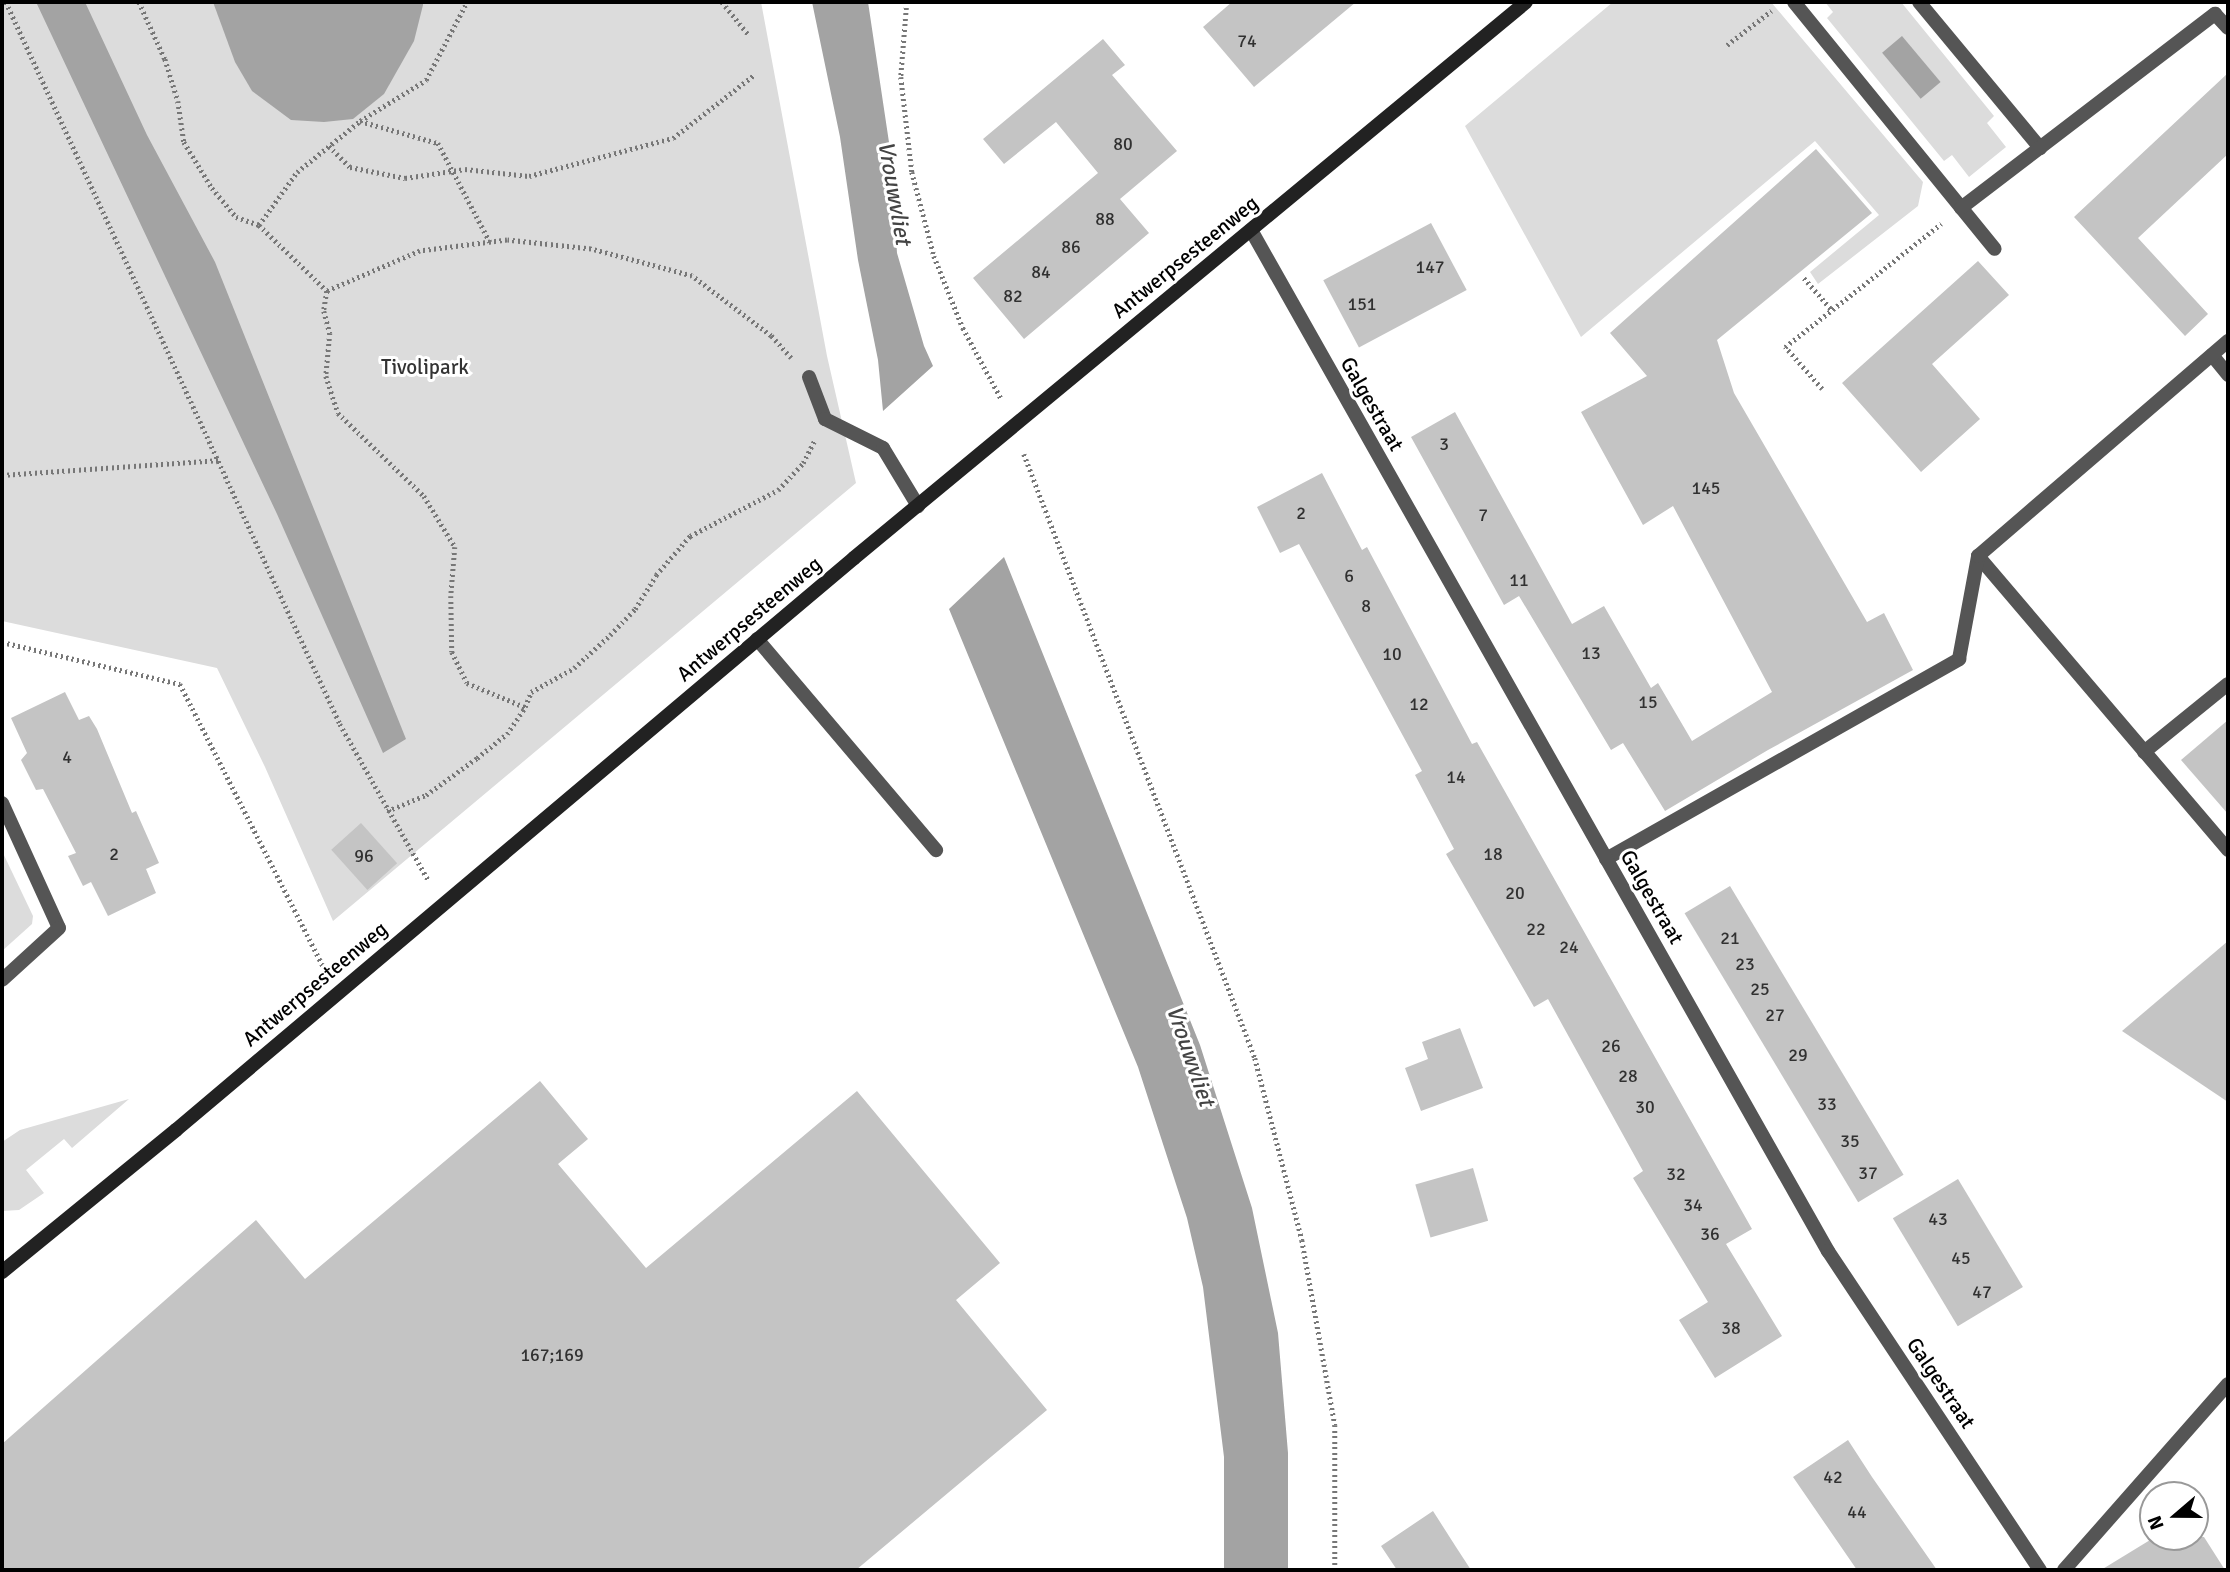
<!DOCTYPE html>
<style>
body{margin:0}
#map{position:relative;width:2230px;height:1572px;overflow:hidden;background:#fff;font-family:Signika,sans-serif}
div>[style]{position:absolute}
.green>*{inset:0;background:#dcdcdc}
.water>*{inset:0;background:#a3a3a3;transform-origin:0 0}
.building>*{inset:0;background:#c4c4c4;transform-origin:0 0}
.path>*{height:4.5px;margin-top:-2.25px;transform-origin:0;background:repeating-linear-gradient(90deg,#777 0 2px,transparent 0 5.5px)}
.lane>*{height:14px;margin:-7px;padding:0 7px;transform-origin:7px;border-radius:7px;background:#555}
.street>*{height:14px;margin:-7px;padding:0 7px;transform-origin:7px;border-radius:7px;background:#555}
.secondary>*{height:14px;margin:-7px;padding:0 7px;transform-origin:7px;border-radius:7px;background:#222}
span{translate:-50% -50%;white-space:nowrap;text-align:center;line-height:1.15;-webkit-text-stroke:6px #fff;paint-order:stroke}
.number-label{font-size:18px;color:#313131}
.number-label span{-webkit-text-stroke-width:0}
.street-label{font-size:21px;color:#000}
.park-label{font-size:21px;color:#333}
.water-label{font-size:23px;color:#444;font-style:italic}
.frame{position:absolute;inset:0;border:4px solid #000;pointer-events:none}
.north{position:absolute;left:2139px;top:1481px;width:70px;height:70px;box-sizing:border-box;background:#fff;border:2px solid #999;border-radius:50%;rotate:250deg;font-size:19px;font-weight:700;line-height:28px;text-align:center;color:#000}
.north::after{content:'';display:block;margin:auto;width:24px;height:32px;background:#000;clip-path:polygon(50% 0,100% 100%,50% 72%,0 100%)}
</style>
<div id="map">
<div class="green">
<div style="clip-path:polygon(2px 2px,761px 2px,827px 356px,856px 483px,333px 921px,265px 767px,217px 668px,2px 621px)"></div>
<div style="clip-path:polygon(1613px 2px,1771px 2px,1923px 182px,1918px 206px,1818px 284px,1810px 272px,1879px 215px,1815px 141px,1581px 337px,1465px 126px)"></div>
<div style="clip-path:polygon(1825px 2px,1901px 2px,1994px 116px,1987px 123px,2006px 147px,1969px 177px,1952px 155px,1944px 161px,1827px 18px,1833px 12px)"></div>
<div style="clip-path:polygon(2px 851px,33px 916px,32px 924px,2px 951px)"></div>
<div style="clip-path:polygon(129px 1099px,72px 1148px,64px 1139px,26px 1170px,44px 1193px,19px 1210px,2px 1211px,2px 1142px,20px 1130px)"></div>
</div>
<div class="water">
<div style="clip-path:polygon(36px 2px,85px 2px,147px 135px,215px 262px,406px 739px,383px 753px,277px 514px)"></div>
<div style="clip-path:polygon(213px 2px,423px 2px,423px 5px,414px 41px,384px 94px,353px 119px,324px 122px,291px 120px,252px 91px,235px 62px)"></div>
<div style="clip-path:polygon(812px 2px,868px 2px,890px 149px,897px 253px,924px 346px,933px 366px,883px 411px,878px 360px,858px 260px,840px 137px)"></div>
<div style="left:1902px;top:36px;width:60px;height:26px;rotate:50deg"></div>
<div style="clip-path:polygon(1004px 557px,1200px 1045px,1252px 1208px,1278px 1333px,1288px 1453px,1288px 1570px,1224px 1570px,1224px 1457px,1203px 1287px,1187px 1218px,1138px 1067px,949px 609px)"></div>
</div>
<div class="building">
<div style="clip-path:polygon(1232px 2px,1356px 2px,1254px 87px,1203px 27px)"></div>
<div style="clip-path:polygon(1103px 39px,1125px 65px,1112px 75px,1177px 151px,1120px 199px,1149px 233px,1024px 339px,973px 278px,1098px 173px,1056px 122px,1004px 164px,983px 139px)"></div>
<div style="clip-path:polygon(2228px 73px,2228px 154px,2138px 238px,2208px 314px,2185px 336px,2074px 217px)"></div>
<div style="clip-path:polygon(1816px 149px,1872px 213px,1717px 340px,1734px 393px,1867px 622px,1884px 613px,1913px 670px,1768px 750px,1665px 811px,1623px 743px,1611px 750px,1519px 596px,1504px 605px,1411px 437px,1455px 412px,1572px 624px,1604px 606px,1651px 688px,1658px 683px,1692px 741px,1772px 692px,1673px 506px,1643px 525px,1581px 412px,1647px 376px,1610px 333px)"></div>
<div style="left:1431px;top:223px;width:76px;height:122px;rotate:62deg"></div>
<div style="clip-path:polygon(1978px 261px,2009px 295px,1932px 364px,1980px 419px,1921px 472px,1842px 383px)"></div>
<div style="clip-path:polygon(1322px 473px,1362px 550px,1367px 547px,1472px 744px,1477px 742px,1752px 1229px,1726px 1244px,1782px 1336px,1715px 1378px,1679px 1320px,1708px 1302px,1633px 1178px,1643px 1171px,1548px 999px,1534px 1007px,1446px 854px,1454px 849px,1415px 775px,1422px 771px,1299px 544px,1280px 553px,1257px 507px)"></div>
<div style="clip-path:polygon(65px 692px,79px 720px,89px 716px,97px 729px,132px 813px,136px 811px,159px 863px,146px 869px,156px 893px,108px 916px,91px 882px,83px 886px,68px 856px,76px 853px,43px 789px,36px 790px,21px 760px,27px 753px,11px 718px)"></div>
<div style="clip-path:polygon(2228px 720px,2228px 814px,2181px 760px)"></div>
<div style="left:361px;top:823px;width:54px;height:40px;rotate:48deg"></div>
<div style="left:1730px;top:886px;width:337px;height:53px;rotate:59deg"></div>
<div style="clip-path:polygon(2228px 941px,2228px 1102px,2122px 1031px)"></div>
<div style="clip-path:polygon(1460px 1028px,1483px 1088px,1421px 1111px,1405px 1068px,1428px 1059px,1422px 1042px)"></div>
<div style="clip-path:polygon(540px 1081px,588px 1139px,558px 1164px,646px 1268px,857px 1091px,1000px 1263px,956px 1300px,1047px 1410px,856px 1570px,2px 1570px,2px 1444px,256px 1220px,305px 1279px)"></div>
<div style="left:1473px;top:1168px;width:55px;height:60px;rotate:74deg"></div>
<div style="left:1958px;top:1179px;width:126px;height:76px;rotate:59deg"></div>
<div style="clip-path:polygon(1848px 1440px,1872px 1477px,1937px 1570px,1857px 1570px,1793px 1477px)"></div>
<div style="clip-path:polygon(1433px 1511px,1456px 1547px,1471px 1570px,1397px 1570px,1381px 1546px)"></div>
<div style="clip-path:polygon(2155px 1537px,2204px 1537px,2225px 1570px,2101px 1570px)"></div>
</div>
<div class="path">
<div style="left:6px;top:2px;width:796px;rotate:65.17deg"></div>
<div style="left:340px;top:724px;width:180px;rotate:60.5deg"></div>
<div style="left:139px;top:2px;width:63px;rotate:65.5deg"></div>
<div style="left:165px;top:59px;width:44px;rotate:72.8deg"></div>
<div style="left:178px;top:101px;width:41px;rotate:81.7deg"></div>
<div style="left:184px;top:142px;width:54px;rotate:58.7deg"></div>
<div style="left:212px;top:188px;width:38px;rotate:50deg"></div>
<div style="left:236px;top:217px;width:24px;rotate:19deg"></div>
<div style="left:259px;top:225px;width:95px;rotate:44.1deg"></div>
<div style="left:722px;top:2px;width:41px;rotate:50.9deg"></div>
<div style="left:907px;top:2px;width:75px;rotate:94.6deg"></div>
<div style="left:901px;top:77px;width:96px;rotate:83.4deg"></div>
<div style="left:912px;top:172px;width:87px;rotate:75.3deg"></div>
<div style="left:934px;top:256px;width:78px;rotate:68.1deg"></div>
<div style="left:963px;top:328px;width:82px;rotate:61.6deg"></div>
<div style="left:1727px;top:45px;width:56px;rotate:-37.7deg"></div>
<div style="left:360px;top:121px;width:81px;rotate:15.8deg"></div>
<div style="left:438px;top:143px;width:112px;rotate:62.3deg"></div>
<div style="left:329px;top:146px;width:30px;rotate:45deg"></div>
<div style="left:350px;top:167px;width:56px;rotate:11.3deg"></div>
<div style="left:405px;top:178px;width:61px;rotate:-8.5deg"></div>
<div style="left:465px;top:169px;width:64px;rotate:6.2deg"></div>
<div style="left:529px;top:176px;width:149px;rotate:-14.8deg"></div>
<div style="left:673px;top:138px;width:103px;rotate:-37.9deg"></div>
<div style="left:259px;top:225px;width:65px;rotate:-54.4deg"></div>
<div style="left:297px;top:172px;width:81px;rotate:-39deg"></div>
<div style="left:360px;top:121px;width:78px;rotate:-31.8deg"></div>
<div style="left:426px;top:80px;width:88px;rotate:-62.3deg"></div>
<div style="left:1804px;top:278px;width:43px;rotate:48.8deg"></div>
<div style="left:791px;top:358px;width:30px;rotate:-132deg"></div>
<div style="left:771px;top:336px;width:99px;rotate:-142.8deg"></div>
<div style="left:692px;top:276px;width:105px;rotate:-165deg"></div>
<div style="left:591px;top:249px;width:84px;rotate:-173.9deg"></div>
<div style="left:507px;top:240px;width:88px;rotate:172.8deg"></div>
<div style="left:420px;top:251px;width:101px;rotate:156.7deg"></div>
<div style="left:327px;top:291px;width:20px;rotate:99deg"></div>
<div style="left:324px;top:311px;width:23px;rotate:75deg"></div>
<div style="left:330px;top:333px;width:43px;rotate:95.3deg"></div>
<div style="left:326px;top:376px;width:39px;rotate:72deg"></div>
<div style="left:338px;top:413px;width:120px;rotate:44deg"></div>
<div style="left:424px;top:496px;width:60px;rotate:58.7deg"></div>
<div style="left:455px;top:547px;width:49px;rotate:94.7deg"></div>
<div style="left:451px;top:596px;width:56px;rotate:89deg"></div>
<div style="left:452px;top:652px;width:34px;rotate:64deg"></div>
<div style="left:467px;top:683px;width:63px;rotate:22.5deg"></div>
<div style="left:525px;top:707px;width:16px;rotate:-68deg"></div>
<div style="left:531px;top:692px;width:49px;rotate:-29.2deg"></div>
<div style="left:574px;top:668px;width:49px;rotate:-42.5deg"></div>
<div style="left:610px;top:635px;width:36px;rotate:-46deg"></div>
<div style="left:635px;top:609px;width:40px;rotate:-58deg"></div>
<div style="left:656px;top:575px;width:52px;rotate:-48.9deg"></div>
<div style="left:690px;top:536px;width:99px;rotate:-27.6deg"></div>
<div style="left:778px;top:490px;width:37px;rotate:-47deg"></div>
<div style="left:803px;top:463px;width:25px;rotate:-63deg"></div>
<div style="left:1822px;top:389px;width:56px;rotate:-131.4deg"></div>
<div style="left:1785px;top:347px;width:199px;rotate:-38.3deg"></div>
<div style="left:1024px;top:454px;width:647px;rotate:69.07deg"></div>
<div style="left:1255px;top:1058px;width:188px;rotate:75.5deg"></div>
<div style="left:1302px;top:1240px;width:188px;rotate:79.9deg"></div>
<div style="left:1335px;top:1425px;width:145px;rotate:90deg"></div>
<div style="left:2px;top:475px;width:219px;rotate:-3.9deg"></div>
<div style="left:2px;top:642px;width:183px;rotate:13.3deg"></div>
<div style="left:180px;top:684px;width:321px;rotate:63.1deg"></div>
<div style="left:387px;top:811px;width:42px;rotate:-22.3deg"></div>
<div style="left:426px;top:795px;width:63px;rotate:-36deg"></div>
<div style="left:477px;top:758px;width:38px;rotate:-39deg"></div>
<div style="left:507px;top:734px;width:32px;rotate:-56deg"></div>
</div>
<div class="lane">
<div style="left:1794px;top:2px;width:318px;rotate:50.9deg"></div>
<div style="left:1919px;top:2px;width:190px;rotate:50.3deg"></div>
<div style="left:1961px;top:208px;width:320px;rotate:-37.4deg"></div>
<div style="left:2215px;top:14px;width:19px;rotate:47deg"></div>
<div style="left:2212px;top:355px;width:26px;rotate:51deg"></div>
<div style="left:809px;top:377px;width:45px;rotate:69.1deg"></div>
<div style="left:825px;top:419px;width:65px;rotate:26.6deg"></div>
<div style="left:883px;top:448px;width:68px;rotate:58.9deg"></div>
<div style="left:1978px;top:556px;width:386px;rotate:49.6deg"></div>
<div style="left:757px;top:639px;width:277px;rotate:49.7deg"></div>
<div style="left:2144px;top:752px;width:108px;rotate:-39deg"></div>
<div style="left:1606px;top:859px;width:406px;rotate:-29.5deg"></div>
<div style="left:1959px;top:659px;width:105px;rotate:-79.5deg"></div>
<div style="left:1978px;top:556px;width:330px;rotate:-40.7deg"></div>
<div style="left:2064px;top:1570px;width:248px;rotate:-48.6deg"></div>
</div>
<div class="street">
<div style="left:1251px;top:230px;width:1173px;rotate:60.53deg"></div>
<div style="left:1828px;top:1251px;width:383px;rotate:56.4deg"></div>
<div style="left:2px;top:803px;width:137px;rotate:65.5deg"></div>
<div style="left:59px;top:928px;width:77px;rotate:137.6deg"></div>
</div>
<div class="secondary">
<div style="left:2px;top:1272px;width:225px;rotate:-39.2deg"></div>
<div style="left:176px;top:1130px;width:887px;rotate:-40.15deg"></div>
<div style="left:854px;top:558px;width:872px;rotate:-39.6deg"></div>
</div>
<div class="number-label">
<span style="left:1247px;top:41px">74</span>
<span style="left:1123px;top:144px">80</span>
<span style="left:1105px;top:219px">88</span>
<span style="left:1071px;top:247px">86</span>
<span style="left:1430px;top:267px">147</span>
<span style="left:1041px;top:272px">84</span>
<span style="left:1013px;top:296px">82</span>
<span style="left:1362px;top:304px">151</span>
<span style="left:1444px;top:444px">3</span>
<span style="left:1706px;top:488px">145</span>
<span style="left:1301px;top:513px">2</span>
<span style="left:1483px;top:515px">7</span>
<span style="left:1349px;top:576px">6</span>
<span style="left:1519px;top:580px">11</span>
<span style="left:1366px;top:606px">8</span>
<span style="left:1591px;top:653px">13</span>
<span style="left:1392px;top:654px">10</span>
<span style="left:1648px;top:702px">15</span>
<span style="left:1419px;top:704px">12</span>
<span style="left:67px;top:757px">4</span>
<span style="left:1456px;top:777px">14</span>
<span style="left:114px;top:854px">2</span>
<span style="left:1493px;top:854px">18</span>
<span style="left:364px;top:856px">96</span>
<span style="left:1515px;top:893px">20</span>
<span style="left:1536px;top:929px">22</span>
<span style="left:1730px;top:938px">21</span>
<span style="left:1569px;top:947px">24</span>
<span style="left:1745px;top:964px">23</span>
<span style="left:1760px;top:989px">25</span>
<span style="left:1775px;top:1015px">27</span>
<span style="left:1611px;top:1046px">26</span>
<span style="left:1798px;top:1055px">29</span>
<span style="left:1628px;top:1076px">28</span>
<span style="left:1827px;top:1104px">33</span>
<span style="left:1645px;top:1107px">30</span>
<span style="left:1850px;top:1141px">35</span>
<span style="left:1868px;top:1173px">37</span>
<span style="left:1676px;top:1174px">32</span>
<span style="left:1693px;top:1205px">34</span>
<span style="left:1938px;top:1219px">43</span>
<span style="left:1710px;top:1234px">36</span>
<span style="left:1961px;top:1258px">45</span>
<span style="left:1982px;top:1292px">47</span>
<span style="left:1731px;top:1328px">38</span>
<span style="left:552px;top:1355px">167;169</span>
<span style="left:1833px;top:1477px">42</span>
<span style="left:1857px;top:1512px">44</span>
</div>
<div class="street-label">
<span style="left:1185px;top:257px;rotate:-39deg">Antwerpsesteenweg</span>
<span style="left:1372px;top:404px;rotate:60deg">Galgestraat</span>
<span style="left:749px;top:619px;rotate:-40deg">Antwerpsesteenweg</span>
<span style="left:1652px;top:897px;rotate:60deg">Galgestraat</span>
<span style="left:315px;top:984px;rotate:-40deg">Antwerpsesteenweg</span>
<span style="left:1941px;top:1383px;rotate:56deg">Galgestraat</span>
</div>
<div class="park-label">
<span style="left:425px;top:367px">Tivolipark</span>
</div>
<div class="water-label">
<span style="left:894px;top:193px;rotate:80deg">Vrouwvliet</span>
<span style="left:1190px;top:1056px;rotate:71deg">Vrouwvliet</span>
</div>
<div class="frame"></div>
<div class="north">N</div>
</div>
